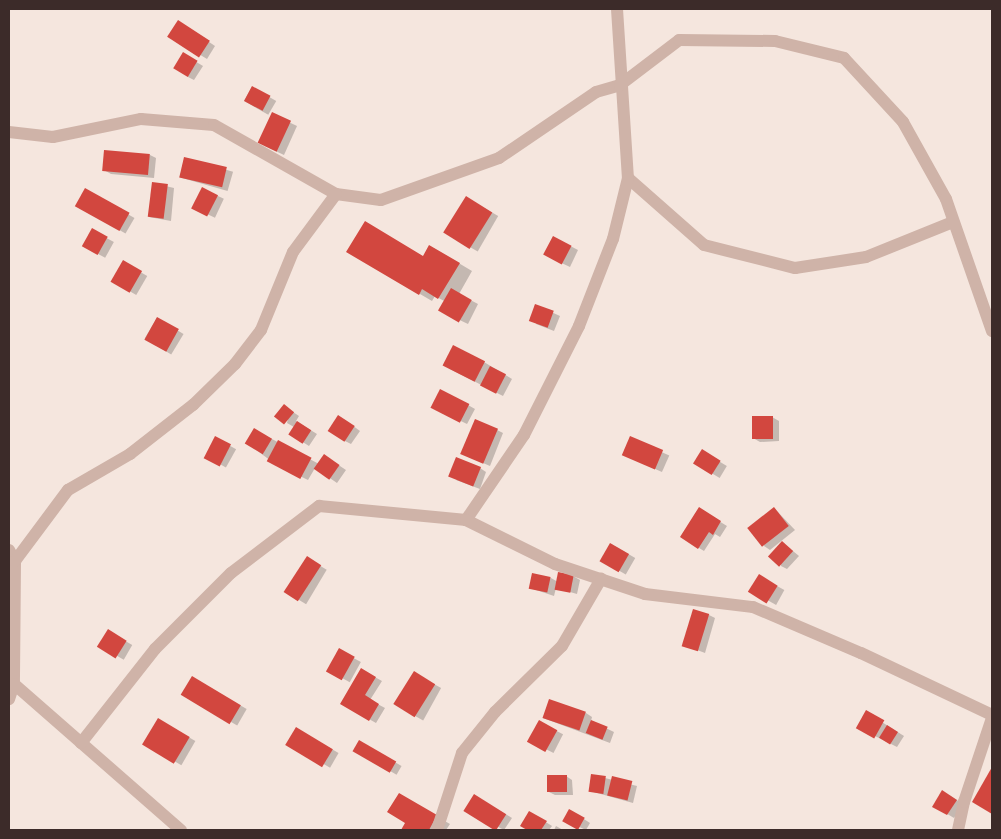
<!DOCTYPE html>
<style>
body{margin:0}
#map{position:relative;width:1001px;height:839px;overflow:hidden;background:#f5e6de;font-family:Jost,sans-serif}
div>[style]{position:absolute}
.shadow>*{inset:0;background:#0003;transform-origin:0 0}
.building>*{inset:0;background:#d2473f;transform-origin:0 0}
.minor>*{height:12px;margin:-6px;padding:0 6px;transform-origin:6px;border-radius:6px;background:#cfb3a8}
span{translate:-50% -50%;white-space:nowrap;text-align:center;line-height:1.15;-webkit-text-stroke:4px #fcf1ec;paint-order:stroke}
.frame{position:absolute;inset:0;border:10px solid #3c2b29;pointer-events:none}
</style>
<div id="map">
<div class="shadow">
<div style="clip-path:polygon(184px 25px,215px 46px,207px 59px,169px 36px)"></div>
<div style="clip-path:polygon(183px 54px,203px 66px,194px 80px,188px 77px)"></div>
<div style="left:252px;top:87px;width:28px;height:16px;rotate:30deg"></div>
<div style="clip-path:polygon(272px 114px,297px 126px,284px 155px,265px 146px)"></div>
<div style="clip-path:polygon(150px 155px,156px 158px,154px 178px,111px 174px,104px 170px)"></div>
<div style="left:185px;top:158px;width:50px;height:20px;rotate:16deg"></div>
<div style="clip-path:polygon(153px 183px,174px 188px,171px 221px,149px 217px)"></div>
<div style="left:203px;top:189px;width:23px;height:21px;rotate:25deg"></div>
<div style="left:86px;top:190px;width:56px;height:18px;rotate:30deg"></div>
<div style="left:467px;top:198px;width:36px;height:41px;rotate:30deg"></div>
<div style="left:92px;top:230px;width:25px;height:18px;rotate:29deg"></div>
<div style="clip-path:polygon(553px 237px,578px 250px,570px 267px,551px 258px)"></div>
<div style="clip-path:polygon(430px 246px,472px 271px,459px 294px,478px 304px,468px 324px,447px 314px,446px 302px,435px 296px,432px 301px,348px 252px,424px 258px)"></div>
<div style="left:123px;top:262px;width:28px;height:22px;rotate:30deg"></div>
<div style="clip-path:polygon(536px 305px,560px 316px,554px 331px,536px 324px)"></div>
<div style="left:157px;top:318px;width:31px;height:24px;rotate:31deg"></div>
<div style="clip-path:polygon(484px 362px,512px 379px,503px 396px,450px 369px)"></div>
<div style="clip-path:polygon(468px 405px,475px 409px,467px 424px,438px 410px)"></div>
<div style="clip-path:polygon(290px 410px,299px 416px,296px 421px,317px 434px,309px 446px,290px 434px,294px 427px,287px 423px)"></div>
<div style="clip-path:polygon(772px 417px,779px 421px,779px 441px,760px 442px,753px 438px)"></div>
<div style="clip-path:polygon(345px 420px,360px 431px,351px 444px,345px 441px)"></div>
<div style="clip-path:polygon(255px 430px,319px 464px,331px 460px,346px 470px,337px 483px,315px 468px,308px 480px,275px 464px,247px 443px)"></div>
<div style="clip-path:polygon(497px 430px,503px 433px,490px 466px,469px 457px)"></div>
<div style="left:216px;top:438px;width:23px;height:21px;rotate:29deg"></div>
<div style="left:630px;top:438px;width:43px;height:18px;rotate:24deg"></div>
<div style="left:702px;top:451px;width:29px;height:14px;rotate:31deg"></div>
<div style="clip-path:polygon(480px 468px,486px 472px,480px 489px,456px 480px)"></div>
<div style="clip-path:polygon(699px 509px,727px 526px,720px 537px,715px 534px,704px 551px,681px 537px)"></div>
<div style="clip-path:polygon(775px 509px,795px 530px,770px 550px,764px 546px)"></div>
<div style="clip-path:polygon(782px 542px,799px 556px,787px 569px,781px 566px)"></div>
<div style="left:611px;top:544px;width:28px;height:19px;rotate:30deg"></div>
<div style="left:307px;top:558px;width:23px;height:40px;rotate:31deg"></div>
<div style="clip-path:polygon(573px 576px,580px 580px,577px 594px,556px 588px,554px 596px,530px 588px,551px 578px,558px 582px)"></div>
<div style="left:759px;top:576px;width:29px;height:17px;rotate:29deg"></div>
<div style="clip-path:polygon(709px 615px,715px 618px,705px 653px,684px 645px)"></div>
<div style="left:108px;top:631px;width:28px;height:17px;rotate:30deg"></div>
<div style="left:339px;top:650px;width:25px;height:23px;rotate:29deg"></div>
<div style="clip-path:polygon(362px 670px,382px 681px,370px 700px,385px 708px,376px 723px,342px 704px)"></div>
<div style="left:414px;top:673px;width:31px;height:37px;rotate:29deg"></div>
<div style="left:193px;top:678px;width:62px;height:19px;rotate:30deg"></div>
<div style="clip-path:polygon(549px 701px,586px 713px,592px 717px,591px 721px,614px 732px,610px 743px,543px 718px)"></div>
<div style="clip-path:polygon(866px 712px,904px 736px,897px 747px,857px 727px)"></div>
<div style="left:159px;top:720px;width:42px;height:28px;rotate:30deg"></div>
<div style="left:539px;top:722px;width:27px;height:21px;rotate:27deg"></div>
<div style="left:297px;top:729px;width:48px;height:17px;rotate:30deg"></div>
<div style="left:360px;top:742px;width:48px;height:10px;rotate:30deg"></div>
<div style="clip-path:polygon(566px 776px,572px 780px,573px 795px,555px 795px,549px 792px)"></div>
<div style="clip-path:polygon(605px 778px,637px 786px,633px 803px,590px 791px)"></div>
<div style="clip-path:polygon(399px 795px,450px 824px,446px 830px,402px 830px,407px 822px)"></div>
<div style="clip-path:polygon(949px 795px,963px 804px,954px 818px,934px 806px)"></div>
<div style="clip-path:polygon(475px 796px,512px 818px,504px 830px,466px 810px)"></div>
<div style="clip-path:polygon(570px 810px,590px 823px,586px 830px,564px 820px)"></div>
<div style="clip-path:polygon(530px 812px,552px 826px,549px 830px,529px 830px,522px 826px)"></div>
<div style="clip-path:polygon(556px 826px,563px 830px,554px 830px)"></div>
</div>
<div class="building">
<div style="left:178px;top:20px;width:38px;height:20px;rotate:33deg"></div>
<div style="left:183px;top:52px;width:17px;height:19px;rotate:31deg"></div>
<div style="left:252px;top:86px;width:21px;height:17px;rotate:28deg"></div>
<div style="left:272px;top:112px;width:21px;height:34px;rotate:25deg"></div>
<div style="left:104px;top:150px;width:46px;height:21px;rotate:5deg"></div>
<div style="left:184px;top:157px;width:44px;height:21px;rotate:13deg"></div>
<div style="left:152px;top:182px;width:16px;height:35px;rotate:7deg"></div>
<div style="left:202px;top:187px;width:18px;height:24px;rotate:27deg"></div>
<div style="left:85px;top:188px;width:51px;height:21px;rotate:29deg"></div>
<div style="left:466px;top:196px;width:31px;height:43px;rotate:32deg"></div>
<div style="clip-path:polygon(365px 221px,423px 256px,429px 245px,460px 263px,438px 299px,422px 289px,419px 295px,346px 252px)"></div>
<div style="left:92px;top:228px;width:18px;height:21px;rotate:29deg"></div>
<div style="left:553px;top:236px;width:21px;height:21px;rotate:28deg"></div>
<div style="left:123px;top:260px;width:22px;height:25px;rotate:30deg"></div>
<div style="left:451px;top:288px;width:24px;height:26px;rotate:30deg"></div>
<div style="left:535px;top:304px;width:20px;height:18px;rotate:20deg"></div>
<div style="left:157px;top:317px;width:25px;height:26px;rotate:29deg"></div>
<div style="left:453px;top:345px;width:36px;height:23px;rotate:27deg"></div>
<div style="left:490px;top:366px;width:18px;height:22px;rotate:27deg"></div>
<div style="left:440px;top:389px;width:33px;height:21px;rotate:27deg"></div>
<div style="left:284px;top:404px;width:13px;height:16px;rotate:39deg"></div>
<div style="left:338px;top:415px;width:20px;height:19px;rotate:33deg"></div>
<div style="left:752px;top:416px;width:21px;height:23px"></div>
<div style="left:475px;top:419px;width:25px;height:38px;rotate:23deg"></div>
<div style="left:297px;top:421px;width:17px;height:16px;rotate:33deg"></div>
<div style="left:254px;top:428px;width:21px;height:18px;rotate:31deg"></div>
<div style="left:215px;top:436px;width:18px;height:25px;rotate:27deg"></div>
<div style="left:630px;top:436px;width:36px;height:21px;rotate:23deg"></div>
<div style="left:278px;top:440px;width:38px;height:24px;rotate:28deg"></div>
<div style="left:702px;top:449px;width:22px;height:17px;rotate:32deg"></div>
<div style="left:324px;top:454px;width:19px;height:18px;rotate:35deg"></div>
<div style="left:456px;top:457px;width:27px;height:21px;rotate:22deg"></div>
<div style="clip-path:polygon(699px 507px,721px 521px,713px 535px,709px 532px,698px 549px,680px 537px)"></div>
<div style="left:774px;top:507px;width:24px;height:34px;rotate:52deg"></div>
<div style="left:782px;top:541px;width:15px;height:21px;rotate:42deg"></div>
<div style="left:610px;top:543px;width:22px;height:21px;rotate:30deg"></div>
<div style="left:307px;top:556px;width:17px;height:43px;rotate:33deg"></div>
<div style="left:558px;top:572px;width:16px;height:18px;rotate:11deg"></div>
<div style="left:532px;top:573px;width:19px;height:16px;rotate:12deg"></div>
<div style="left:759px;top:574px;width:22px;height:21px;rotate:32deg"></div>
<div style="left:693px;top:609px;width:17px;height:39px;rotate:17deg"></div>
<div style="left:108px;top:629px;width:22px;height:21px;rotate:32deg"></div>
<div style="left:339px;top:648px;width:18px;height:27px;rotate:29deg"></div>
<div style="clip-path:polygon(361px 668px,376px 677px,365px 695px,379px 704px,369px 721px,340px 704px)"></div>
<div style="left:414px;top:671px;width:25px;height:39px;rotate:32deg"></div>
<div style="left:192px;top:676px;width:57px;height:22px;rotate:31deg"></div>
<div style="left:549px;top:699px;width:39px;height:20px;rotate:19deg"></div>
<div style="left:866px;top:710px;width:21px;height:21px;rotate:29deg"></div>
<div style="left:158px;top:718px;width:37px;height:31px;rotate:31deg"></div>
<div style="left:539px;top:720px;width:21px;height:25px;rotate:29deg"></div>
<div style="left:591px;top:720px;width:18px;height:14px;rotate:22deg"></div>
<div style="left:887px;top:725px;width:13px;height:15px;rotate:32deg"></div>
<div style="left:296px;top:727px;width:43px;height:21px;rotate:31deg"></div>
<div style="left:359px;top:740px;width:43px;height:13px;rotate:30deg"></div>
<div style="clip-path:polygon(992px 767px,992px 814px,972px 802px)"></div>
<div style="left:591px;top:774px;width:15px;height:18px;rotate:8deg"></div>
<div style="left:567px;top:775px;width:17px;height:20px;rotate:90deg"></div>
<div style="left:612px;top:776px;width:21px;height:20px;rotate:14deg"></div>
<div style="clip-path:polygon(942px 790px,957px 800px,947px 815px,932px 807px)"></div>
<div style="clip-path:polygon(399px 793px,437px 815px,429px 830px,401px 830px,405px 823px,387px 812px)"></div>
<div style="left:474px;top:794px;width:38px;height:20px;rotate:32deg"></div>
<div style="left:569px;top:809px;width:18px;height:14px;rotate:29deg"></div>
<div style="clip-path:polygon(529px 811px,547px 821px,541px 830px,527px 830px,520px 826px)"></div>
</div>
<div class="minor">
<div style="left:617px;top:9px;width:169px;rotate:86.3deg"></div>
<div style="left:628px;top:178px;width:101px;rotate:41.4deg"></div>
<div style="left:704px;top:245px;width:94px;rotate:14.2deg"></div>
<div style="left:795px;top:268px;width:72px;rotate:-8.8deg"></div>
<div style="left:866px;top:257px;width:94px;rotate:-21.9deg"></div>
<div style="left:9px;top:132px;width:44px;rotate:6.5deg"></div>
<div style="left:53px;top:137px;width:90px;rotate:-11.6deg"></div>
<div style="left:141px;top:119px;width:73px;rotate:4.7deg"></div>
<div style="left:214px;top:125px;width:140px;rotate:29.5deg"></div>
<div style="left:336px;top:194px;width:45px;rotate:7.6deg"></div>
<div style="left:381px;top:200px;width:125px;rotate:-19.6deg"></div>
<div style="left:499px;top:158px;width:117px;rotate:-34.2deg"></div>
<div style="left:596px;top:92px;width:25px;rotate:-16deg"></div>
<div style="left:620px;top:85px;width:74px;rotate:-37.3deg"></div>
<div style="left:679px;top:40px;width:96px;rotate:0.6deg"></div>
<div style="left:775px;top:41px;width:71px;rotate:13.8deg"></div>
<div style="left:844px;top:58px;width:87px;rotate:47.3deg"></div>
<div style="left:903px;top:122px;width:88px;rotate:60.8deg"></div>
<div style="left:946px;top:199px;width:140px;rotate:70.8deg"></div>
<div style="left:466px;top:520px;width:103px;rotate:-55.7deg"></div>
<div style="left:524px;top:435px;width:122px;rotate:-63.2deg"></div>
<div style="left:579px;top:326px;width:93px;rotate:-68.7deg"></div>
<div style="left:613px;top:239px;width:63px;rotate:-76.2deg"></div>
<div style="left:9px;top:550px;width:13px;rotate:61deg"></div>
<div style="left:15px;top:561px;width:123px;rotate:90.5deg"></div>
<div style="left:14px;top:684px;width:16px;rotate:108deg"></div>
<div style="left:15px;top:561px;width:89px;rotate:-53.3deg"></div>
<div style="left:68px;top:490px;width:72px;rotate:-30.1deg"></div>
<div style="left:130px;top:454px;width:80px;rotate:-37.9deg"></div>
<div style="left:193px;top:405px;width:59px;rotate:-44.3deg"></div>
<div style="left:235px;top:364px;width:43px;rotate:-52.6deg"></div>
<div style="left:261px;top:330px;width:84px;rotate:-67.7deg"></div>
<div style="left:293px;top:252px;width:72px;rotate:-53.4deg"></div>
<div style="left:14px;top:684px;width:222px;rotate:41.2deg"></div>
<div style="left:81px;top:743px;width:120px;rotate:-51.8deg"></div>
<div style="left:155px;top:649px;width:107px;rotate:-45deg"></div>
<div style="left:231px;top:573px;width:111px;rotate:-37.3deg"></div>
<div style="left:319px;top:506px;width:148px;rotate:5.4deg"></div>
<div style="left:466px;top:520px;width:99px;rotate:26.3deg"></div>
<div style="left:555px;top:564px;width:95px;rotate:18.4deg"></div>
<div style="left:645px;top:594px;width:109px;rotate:6.9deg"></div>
<div style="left:753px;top:607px;width:117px;rotate:23.1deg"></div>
<div style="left:861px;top:653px;width:145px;rotate:25.3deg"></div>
<div style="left:437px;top:830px;width:81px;rotate:-72deg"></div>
<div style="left:462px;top:753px;width:53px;rotate:-51.2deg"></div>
<div style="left:495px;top:712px;width:94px;rotate:-44.6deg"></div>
<div style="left:562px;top:646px;width:78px;rotate:-59.8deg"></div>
<div style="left:958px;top:830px;width:29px;rotate:-78deg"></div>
<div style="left:964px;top:802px;width:89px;rotate:-71.6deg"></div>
</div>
<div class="frame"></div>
</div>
